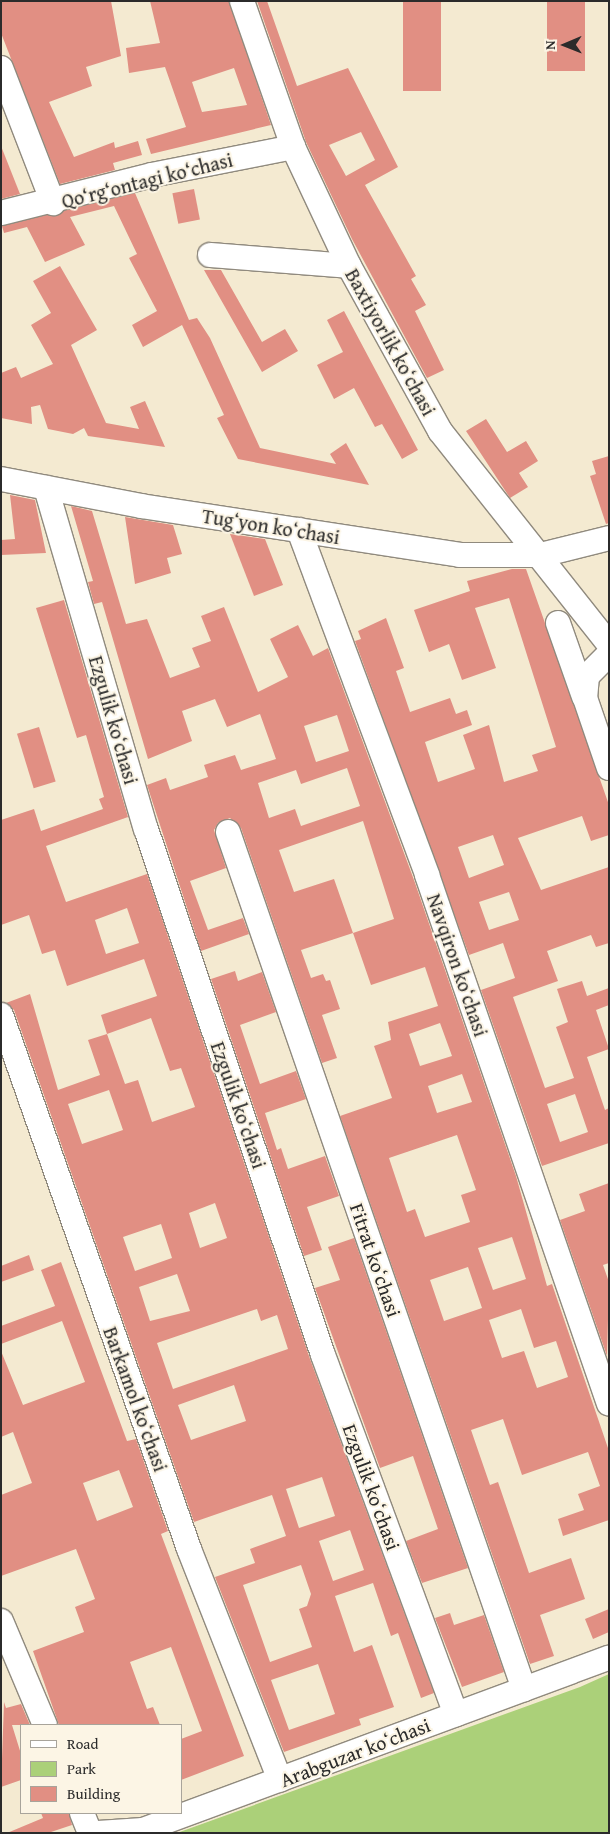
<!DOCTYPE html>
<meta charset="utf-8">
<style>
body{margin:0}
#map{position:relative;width:610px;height:1834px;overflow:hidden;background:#f4ead1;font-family:"Gentium Book Plus",serif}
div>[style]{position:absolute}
.green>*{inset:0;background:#abd079}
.building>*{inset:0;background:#e18f83;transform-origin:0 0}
.roads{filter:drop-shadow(1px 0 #908a7e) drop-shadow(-1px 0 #908a7e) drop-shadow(0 1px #908a7e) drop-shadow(0 -1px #908a7e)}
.minor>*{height:24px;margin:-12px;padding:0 12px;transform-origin:12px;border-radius:12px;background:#fff}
span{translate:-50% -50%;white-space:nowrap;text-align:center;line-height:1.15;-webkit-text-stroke:4px #fcf5e5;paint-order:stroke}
.street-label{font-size:20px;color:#2b2b2b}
.frame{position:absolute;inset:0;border:2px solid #2b2b2b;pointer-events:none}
.legend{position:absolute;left:20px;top:1724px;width:162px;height:90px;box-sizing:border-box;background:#fcf5e5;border:1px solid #a8a49b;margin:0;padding:6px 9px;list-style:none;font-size:15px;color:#2b2b2b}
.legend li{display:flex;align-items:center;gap:10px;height:25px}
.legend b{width:25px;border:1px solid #a8a49b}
.north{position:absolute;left:540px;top:20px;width:50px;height:50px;-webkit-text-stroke:4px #fcf5e5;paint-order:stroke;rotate:269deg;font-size:14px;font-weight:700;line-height:20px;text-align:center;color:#2b2b2b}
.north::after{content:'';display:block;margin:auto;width:18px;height:22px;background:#2b2b2b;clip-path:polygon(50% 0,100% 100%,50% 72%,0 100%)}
</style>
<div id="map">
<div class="green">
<div style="clip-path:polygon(609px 1674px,609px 1833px,177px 1833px,580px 1687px)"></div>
</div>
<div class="building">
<div style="clip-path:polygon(1px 1px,111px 1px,121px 56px,86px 67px,92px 86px,49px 102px,74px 157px,114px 142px,115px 148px,138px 141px,142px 155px,113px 163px,115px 170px,60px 184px,1px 33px)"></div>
<div style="clip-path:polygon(evenodd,150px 1px,229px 1px,271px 125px,151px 154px,146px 139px,186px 127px,165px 67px,129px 73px,126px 48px,160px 43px,150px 1px,234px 68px,247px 105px,202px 112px,192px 82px,234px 68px)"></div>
<div style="clip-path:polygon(evenodd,257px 1px,267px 1px,297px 86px,348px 68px,398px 167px,365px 185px,416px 276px,411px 279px,426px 305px,415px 311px,444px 370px,427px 378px,352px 239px,306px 142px,257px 1px,361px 132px,375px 160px,346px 176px,329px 145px,361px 132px)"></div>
<div style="left:403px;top:1px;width:38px;height:90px"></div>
<div style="left:547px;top:1px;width:38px;height:70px"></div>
<div style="clip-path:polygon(1px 146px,20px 194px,1px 199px)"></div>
<div style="left:194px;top:189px;width:31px;height:22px;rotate:79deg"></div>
<div style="clip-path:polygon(135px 193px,189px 320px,197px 318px,210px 338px,260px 448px,336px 464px,330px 454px,346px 443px,369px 485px,238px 459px,217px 418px,224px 415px,182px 325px,143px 347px,132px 325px,157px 311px,129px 258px,137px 254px,114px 206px,70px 217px,85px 245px,45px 262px,27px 227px,4px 233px,2px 226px)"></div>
<div style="clip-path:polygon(60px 266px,97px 330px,71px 345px,106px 423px,139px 429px,130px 407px,145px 401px,165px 447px,88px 436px,84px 428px,73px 434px,48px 429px,40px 405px,31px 407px,32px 424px,1px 418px,1px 373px,16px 367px,21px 378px,53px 364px,31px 325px,51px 313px,33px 281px)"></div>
<div style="clip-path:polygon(204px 270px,221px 270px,262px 342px,285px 329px,298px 351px,262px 372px)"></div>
<div style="clip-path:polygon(344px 311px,418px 450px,402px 459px,382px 424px,375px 427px,354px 388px,334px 399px,317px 365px,343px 352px,327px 320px)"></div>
<div style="clip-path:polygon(486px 419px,507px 452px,526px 441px,538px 461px,519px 473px,528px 487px,510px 498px,466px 431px)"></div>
<div style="clip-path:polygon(609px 456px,609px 523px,606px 524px,590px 476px,596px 474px,592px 461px)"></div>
<div style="clip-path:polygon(10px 495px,35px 500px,46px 553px,1px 555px,1px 540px,15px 539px)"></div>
<div style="clip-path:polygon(evenodd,71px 506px,92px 511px,126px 624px,147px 619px,170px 678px,200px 667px,192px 648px,211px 641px,201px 616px,224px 607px,258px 692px,288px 677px,270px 639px,298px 625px,313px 656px,328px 648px,414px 880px,516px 1176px,547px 1286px,552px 1284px,609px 1451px,609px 1520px,563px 1536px,558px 1519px,584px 1510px,578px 1494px,600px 1486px,588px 1452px,522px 1475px,503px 1419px,471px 1430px,490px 1485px,498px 1482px,529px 1573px,571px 1558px,585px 1599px,540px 1615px,554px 1656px,530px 1664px,340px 1116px,392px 1098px,374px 1046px,391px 1040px,388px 1022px,438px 1006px,425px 967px,371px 985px,353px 933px,301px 950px,311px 978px,323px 974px,326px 981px,330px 980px,340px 1009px,322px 1015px,337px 1058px,322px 1063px,241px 828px,230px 818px,218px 823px,214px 830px,226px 868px,190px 881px,208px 930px,243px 918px,249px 934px,201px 951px,147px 785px,166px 778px,170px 790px,208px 777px,204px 765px,235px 755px,241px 770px,276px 759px,260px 714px,227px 727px,215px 699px,182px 711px,192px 741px,148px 759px,102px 602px,94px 604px,88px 582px,93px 581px,71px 506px,337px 715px,349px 751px,316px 762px,304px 726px,337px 715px,71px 506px,347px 768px,360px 806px,301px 826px,295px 809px,269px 818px,258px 783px,296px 770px,301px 784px,347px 768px,71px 506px,363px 821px,394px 919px,353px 933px,334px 879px,294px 892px,279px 850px,363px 821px,71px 506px,440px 1023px,452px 1056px,420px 1066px,409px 1034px,440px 1023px,71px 506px,462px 1074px,472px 1102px,437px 1113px,428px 1086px,462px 1074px,71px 506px,457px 1135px,476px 1190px,461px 1195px,470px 1222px,425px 1237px,415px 1209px,407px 1212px,389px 1158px,457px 1135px,71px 506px,512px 1237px,526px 1279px,493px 1290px,478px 1248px,512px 1237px,71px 506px,468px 1267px,482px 1308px,444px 1321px,430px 1280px,468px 1267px,71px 506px,521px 1309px,534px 1348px,556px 1341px,568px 1377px,537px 1388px,524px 1351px,502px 1358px,489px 1320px,521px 1309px)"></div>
<div style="clip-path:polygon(125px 517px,173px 525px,182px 554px,167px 558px,171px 573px,135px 584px)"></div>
<div style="clip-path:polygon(230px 534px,265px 539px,283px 585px,254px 596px)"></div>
<div style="clip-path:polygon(evenodd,512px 569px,526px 569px,609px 805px,609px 835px,591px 841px,582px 816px,518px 838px,541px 890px,609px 867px,609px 943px,596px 947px,591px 935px,547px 951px,558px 981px,513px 997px,545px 1088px,574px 1078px,556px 1027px,568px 1022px,557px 989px,582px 981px,587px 996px,609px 988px,609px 1005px,596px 1010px,609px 1049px,587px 1057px,605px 1110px,609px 1108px,609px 1143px,542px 1166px,481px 990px,515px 978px,503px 943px,469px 955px,355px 641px,361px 639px,358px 631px,386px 618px,404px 668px,396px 671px,410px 712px,450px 698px,456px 714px,467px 710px,472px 725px,425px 742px,438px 782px,475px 769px,463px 735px,489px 725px,504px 782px,538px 771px,532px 755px,556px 747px,509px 598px,475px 608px,496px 668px,462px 680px,449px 644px,429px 652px,414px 610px,470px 591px,467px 581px,512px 569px,493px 835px,504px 865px,469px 878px,458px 847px,493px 835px,512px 569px,509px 892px,519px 920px,489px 930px,479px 902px,509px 892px,512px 569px,575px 1094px,588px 1132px,560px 1142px,547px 1104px,575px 1094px)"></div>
<div style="clip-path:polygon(evenodd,64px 600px,128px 817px,46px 846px,66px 902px,147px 874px,310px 1359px,434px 1693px,421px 1698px,398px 1633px,391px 1636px,373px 1583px,335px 1596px,354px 1652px,372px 1645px,394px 1707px,359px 1719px,361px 1725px,284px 1752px,215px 1577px,255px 1563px,250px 1549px,286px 1536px,272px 1495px,194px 1522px,14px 1010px,6px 1003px,30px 994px,58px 1090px,100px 1075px,88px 1040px,107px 1034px,101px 1015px,157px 996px,144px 959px,67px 986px,55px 950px,42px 954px,29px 915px,1px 925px,1px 820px,34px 809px,41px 831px,103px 809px,99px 799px,104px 797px,86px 735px,77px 738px,36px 608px,64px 600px,127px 908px,139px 943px,106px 954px,95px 920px,127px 908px,64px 600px,151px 1018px,170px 1071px,181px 1068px,195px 1107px,152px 1122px,138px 1080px,125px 1084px,107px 1034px,151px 1018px,64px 600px,109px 1090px,123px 1130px,82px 1144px,68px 1104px,109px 1090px,64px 600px,215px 1203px,227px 1238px,200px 1248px,189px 1213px,215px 1203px,64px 600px,161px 1224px,172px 1258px,135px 1271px,123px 1237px,161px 1224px,64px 600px,177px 1274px,190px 1311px,150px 1321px,139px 1287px,177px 1274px,64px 600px,257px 1309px,261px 1321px,277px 1315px,288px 1349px,173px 1389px,157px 1343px,257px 1309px,64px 600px,234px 1385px,246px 1421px,191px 1440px,178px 1405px,234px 1385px,64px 600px,322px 1477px,335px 1516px,299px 1528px,286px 1489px,322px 1477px,64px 600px,350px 1530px,364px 1570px,333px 1581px,319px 1541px,350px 1530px,64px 600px,301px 1565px,311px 1594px,307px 1606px,299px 1609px,312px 1647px,270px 1662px,243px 1585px,301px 1565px,64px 600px,318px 1664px,335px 1714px,289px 1730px,271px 1680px,318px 1664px)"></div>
<div style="left:39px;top:727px;width:57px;height:23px;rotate:73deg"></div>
<div style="clip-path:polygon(235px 971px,238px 981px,262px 972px,276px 1012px,240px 1025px,260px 1084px,296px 1071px,306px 1099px,265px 1113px,277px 1150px,281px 1148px,288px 1169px,325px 1156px,339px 1196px,307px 1207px,322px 1250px,304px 1256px,211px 979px)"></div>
<div style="clip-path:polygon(609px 1183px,609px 1263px,603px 1265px,609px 1282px,607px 1356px,560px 1220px,585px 1211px,579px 1194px)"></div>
<div style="clip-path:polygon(354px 1238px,468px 1568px,422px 1583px,406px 1541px,438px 1529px,413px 1456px,380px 1468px,315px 1288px,340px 1280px,328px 1247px)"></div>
<div style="clip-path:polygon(29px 1255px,34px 1270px,1px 1282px,1px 1266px)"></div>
<div style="clip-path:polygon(evenodd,61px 1262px,127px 1441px,136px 1439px,168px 1531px,161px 1534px,244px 1756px,181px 1780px,181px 1739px,202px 1731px,171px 1647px,130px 1662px,147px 1709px,153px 1707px,160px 1725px,59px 1725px,33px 1651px,84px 1632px,75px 1607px,95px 1599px,76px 1549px,1px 1576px,1px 1495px,32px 1483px,13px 1432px,1px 1437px,1px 1351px,23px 1405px,85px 1382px,62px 1321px,1px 1344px,1px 1326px,55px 1306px,41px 1270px,61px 1262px,119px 1470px,133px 1507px,97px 1521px,83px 1483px,119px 1470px)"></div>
<div style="clip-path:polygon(609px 1609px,609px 1632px,593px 1639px,585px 1619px)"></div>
<div style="clip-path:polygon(450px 1613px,454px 1625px,484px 1615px,504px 1672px,462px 1687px,435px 1618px)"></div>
<div style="clip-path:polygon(4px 1702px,6px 1708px,21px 1704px,30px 1725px,12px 1725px,21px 1754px,21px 1780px,1px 1787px)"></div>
<div style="clip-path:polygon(41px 1813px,69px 1813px,72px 1825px,48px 1833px,7px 1833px,43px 1818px)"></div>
</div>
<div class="roads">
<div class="minor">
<div style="left:242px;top:1px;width:155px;rotate:70.7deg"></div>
<div style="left:293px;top:147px;width:132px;rotate:64.8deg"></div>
<div style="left:349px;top:266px;width:188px;rotate:61.1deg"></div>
<div style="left:440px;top:431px;width:272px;rotate:51.6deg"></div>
<div style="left:1px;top:68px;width:145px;rotate:68.9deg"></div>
<div style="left:1px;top:213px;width:156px;rotate:-14.1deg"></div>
<div style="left:152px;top:175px;width:144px;rotate:-11.2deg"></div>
<div style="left:210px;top:255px;width:139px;rotate:4.5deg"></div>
<div style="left:1px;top:479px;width:143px;rotate:10.9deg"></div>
<div style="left:141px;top:506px;width:323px;rotate:8.7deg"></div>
<div style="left:460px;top:555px;width:81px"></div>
<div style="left:541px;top:555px;width:70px;rotate:-14deg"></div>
<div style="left:46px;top:488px;width:355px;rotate:73.7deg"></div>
<div style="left:146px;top:829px;width:555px;rotate:71.4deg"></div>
<div style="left:323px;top:1355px;width:383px;rotate:69.7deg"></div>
<div style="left:299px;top:530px;width:368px;rotate:69.6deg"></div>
<div style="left:427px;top:875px;width:559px;rotate:71.01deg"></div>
<div style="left:558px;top:623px;width:78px;rotate:70.6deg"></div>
<div style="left:609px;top:654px;width:31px;rotate:135deg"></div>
<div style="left:587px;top:676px;width:22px;rotate:95deg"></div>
<div style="left:585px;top:698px;width:74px;rotate:71.1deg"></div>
<div style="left:228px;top:832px;width:907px;rotate:70.95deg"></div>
<div style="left:1px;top:1015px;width:566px;rotate:70.6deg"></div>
<div style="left:189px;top:1549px;width:248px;rotate:68.5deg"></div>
<div style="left:1px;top:1621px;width:113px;rotate:67.1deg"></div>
<div style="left:82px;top:1813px;width:22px;rotate:68deg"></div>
<div style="left:98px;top:1833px;width:45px;rotate:-3.8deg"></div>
<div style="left:143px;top:1830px;width:497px;rotate:-20.3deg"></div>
</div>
</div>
<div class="street-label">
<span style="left:147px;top:180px;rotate:-14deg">Qo‘rg‘ontagi ko‘chasi</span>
<span style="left:391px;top:342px;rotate:61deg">Baxtiyorlik koʻchasi</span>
<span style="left:271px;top:526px;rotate:9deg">Tugʻyon koʻchasi</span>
<span style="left:114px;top:720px;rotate:74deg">Ezgulik koʻchasi</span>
<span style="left:458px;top:965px;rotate:71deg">Navqiron koʻchasi</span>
<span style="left:239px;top:1105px;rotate:71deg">Ezgulik koʻchasi</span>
<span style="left:376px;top:1260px;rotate:71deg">Fitrat koʻchasi</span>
<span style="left:136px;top:1399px;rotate:70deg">Barkamol koʻchasi</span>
<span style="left:372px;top:1487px;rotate:70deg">Ezgulik koʻchasi</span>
<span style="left:355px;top:1752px;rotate:-21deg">Arabguzar koʻchasi</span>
</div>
<div class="frame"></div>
<ul class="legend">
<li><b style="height:6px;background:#fff"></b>Road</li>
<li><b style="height:14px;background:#abd079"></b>Park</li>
<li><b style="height:14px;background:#e18f83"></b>Building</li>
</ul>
<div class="north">N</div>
</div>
